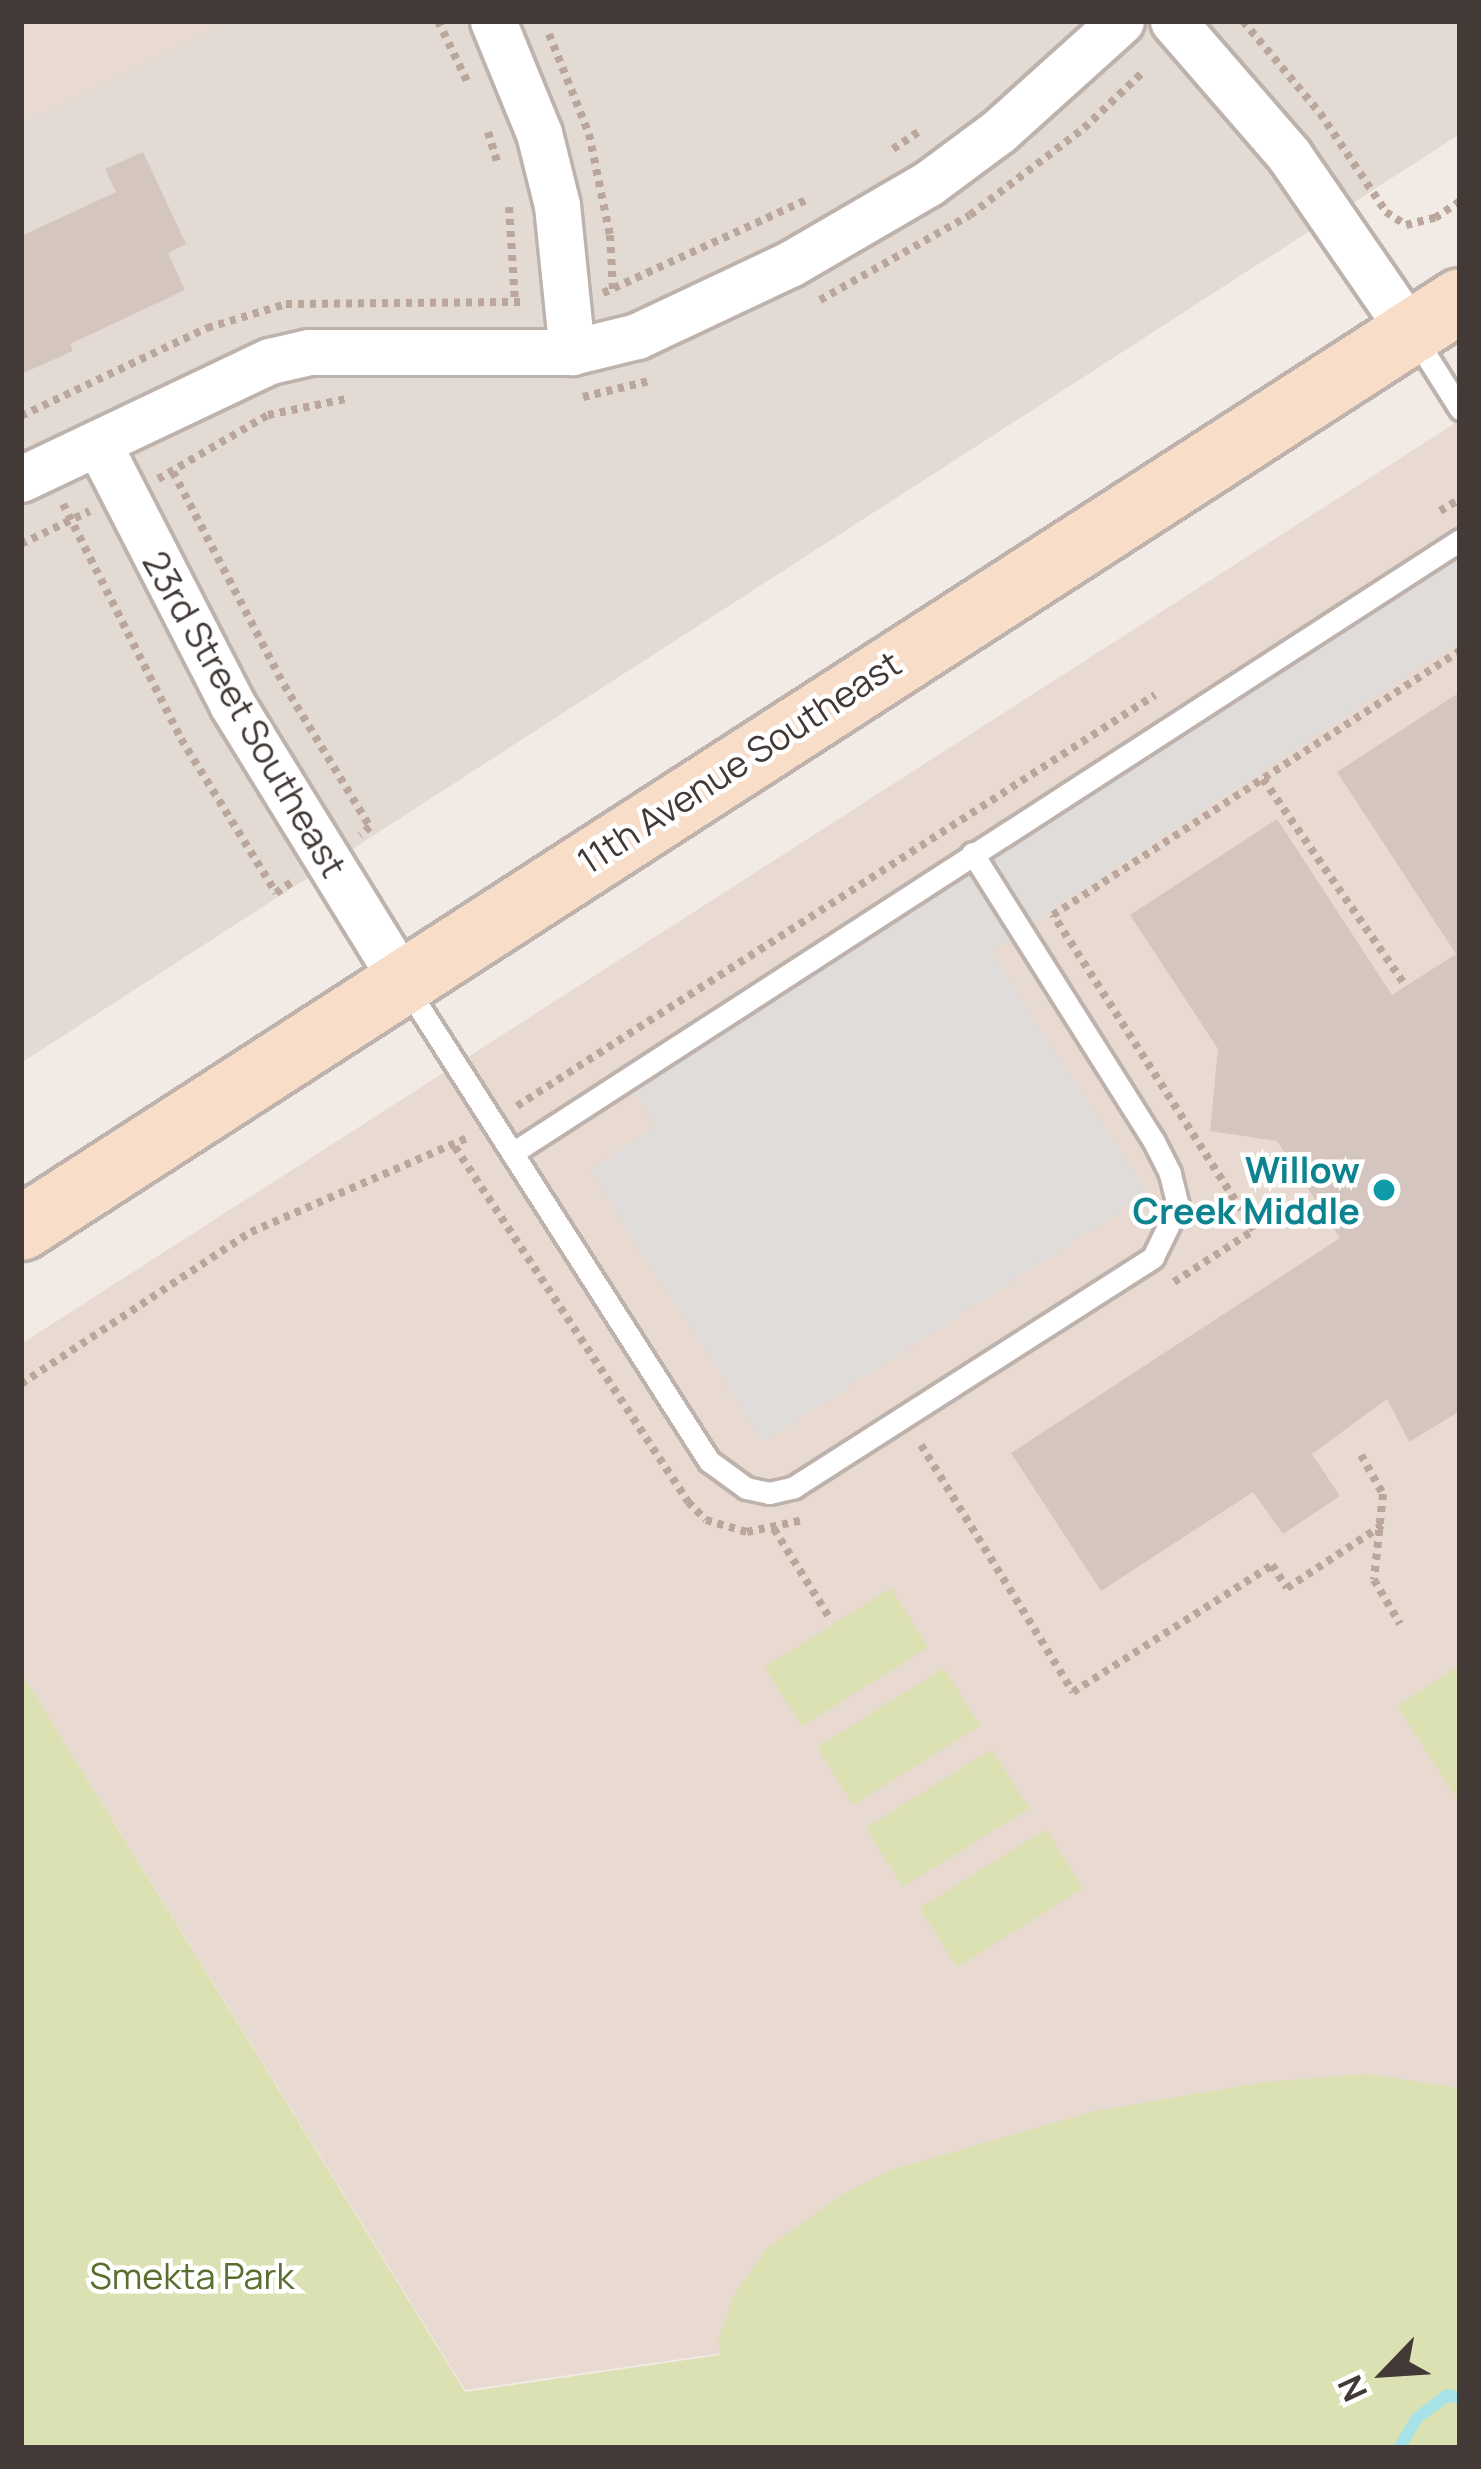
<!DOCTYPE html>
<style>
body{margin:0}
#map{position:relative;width:1481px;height:2469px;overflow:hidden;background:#f1eae5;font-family:Manrope,sans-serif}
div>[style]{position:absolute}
.residential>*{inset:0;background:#e4dad4}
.education>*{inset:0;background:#e9dad1}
.green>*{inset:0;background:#dbe1b2;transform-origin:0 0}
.parking>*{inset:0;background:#dfdcda}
.stream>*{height:12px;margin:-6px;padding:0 6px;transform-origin:6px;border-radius:6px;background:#a7e2e8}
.building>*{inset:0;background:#d4c5bf}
.path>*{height:8px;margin-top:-4px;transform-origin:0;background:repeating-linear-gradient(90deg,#bba69c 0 6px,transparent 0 12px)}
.roads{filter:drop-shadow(3px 0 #beb2ac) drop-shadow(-3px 0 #beb2ac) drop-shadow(0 3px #beb2ac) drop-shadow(0 -3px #beb2ac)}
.lane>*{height:21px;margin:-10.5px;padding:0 10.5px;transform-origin:10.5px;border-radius:10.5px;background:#fff}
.street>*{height:45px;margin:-22.5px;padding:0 22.5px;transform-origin:22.5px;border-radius:22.5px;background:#fff}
.secondary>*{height:63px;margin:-31.5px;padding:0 31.5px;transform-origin:31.5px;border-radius:31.5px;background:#f8dec8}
.dots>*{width:33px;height:33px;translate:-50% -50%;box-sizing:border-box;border:6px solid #fff;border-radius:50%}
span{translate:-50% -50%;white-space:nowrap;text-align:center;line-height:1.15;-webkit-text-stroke:9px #fff;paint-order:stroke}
.street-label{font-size:36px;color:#433936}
.culture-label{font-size:36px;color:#0d838f;font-weight:700}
.right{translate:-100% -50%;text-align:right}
.park-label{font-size:36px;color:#5a6e2f}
.frame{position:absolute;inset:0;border:24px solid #433936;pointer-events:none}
.north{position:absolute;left:1325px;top:2313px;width:120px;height:120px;-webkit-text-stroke:9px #fff;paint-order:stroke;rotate:245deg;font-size:33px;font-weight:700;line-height:48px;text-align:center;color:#433936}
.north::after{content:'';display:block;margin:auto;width:42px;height:54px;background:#433936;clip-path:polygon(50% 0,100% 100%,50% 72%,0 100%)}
</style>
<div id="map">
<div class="residential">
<div style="clip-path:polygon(209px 21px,1460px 21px,1460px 134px,21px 1063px,21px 121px,212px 30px)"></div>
</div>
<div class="education">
<div style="clip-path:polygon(21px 21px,209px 21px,213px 30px,21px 121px)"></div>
<div style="clip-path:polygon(1460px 420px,1460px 2247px,465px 2390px,21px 1672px,21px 1344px)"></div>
</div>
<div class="green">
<div style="left:891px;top:1588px;width:70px;height:149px;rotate:58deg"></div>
<div style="clip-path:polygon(1460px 1665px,1460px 1804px,1397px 1706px)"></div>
<div style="left:944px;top:1668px;width:68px;height:150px;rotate:58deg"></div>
<div style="clip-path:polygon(21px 1672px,465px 2392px,720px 2355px,718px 2341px,734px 2295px,766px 2249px,843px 2194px,891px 2170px,1091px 2112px,1264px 2082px,1367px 2074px,1460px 2088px,1460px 2448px,21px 2448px)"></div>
<div style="left:992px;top:1749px;width:70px;height:149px;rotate:58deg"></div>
<div style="left:1046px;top:1829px;width:70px;height:149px;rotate:58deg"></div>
</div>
<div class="parking">
<div style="clip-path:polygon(1460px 540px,1460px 640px,991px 951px,1148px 1194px,763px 1442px,589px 1170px,655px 1127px,626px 1078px)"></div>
</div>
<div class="stream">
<div style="left:1399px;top:2448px;width:35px;rotate:-59deg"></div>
<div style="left:1417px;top:2418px;width:38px;rotate:-37deg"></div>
<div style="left:1447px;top:2395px;width:13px;rotate:13deg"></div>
</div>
<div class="building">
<div style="clip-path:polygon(143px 152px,186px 244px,168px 253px,185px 290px,70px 344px,73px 351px,21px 374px,21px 236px,116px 192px,105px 169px)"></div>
<div style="clip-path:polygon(1460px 692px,1460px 1411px,1409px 1442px,1387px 1399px,1312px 1454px,1340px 1496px,1283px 1534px,1253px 1492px,1101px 1591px,1011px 1453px,1340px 1238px,1277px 1141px,1210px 1131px,1218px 1049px,1130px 915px,1277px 819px,1392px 995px,1456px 954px,1337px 772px)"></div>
</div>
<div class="path">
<div style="left:438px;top:21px;width:71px;rotate:64.2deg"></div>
<div style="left:1243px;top:21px;width:120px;rotate:50.1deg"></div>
<div style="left:1320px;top:113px;width:119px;rotate:56.3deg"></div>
<div style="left:1386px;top:212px;width:24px;rotate:33deg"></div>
<div style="left:1406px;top:225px;width:30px;rotate:-14deg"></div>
<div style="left:1435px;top:218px;width:30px;rotate:-34deg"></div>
<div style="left:549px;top:34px;width:108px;rotate:68.2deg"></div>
<div style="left:589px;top:134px;width:103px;rotate:78.3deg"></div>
<div style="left:610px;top:235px;width:56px;rotate:86.9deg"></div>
<div style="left:488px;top:132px;width:34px;rotate:73deg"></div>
<div style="left:893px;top:149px;width:32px;rotate:-34deg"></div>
<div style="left:509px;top:207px;width:95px;rotate:86.4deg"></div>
<div style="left:603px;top:293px;width:226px;rotate:-24.6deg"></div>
<div style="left:820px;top:300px;width:172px;rotate:-29.5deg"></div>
<div style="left:970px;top:215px;width:143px;rotate:-37.3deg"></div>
<div style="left:1084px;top:128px;width:83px;rotate:-43.5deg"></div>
<div style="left:583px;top:397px;width:68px;rotate:-13.6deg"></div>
<div style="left:21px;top:416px;width:206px;rotate:-25.3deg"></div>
<div style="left:207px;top:328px;width:83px;rotate:-16.9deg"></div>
<div style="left:286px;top:304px;width:238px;rotate:-0.5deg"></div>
<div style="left:173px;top:472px;width:240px;rotate:62.5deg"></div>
<div style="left:284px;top:685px;width:166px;rotate:58.8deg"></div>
<div style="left:370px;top:827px;width:13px;rotate:141deg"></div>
<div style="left:158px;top:479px;width:127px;rotate:-30.2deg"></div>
<div style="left:268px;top:415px;width:80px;rotate:-11.6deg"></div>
<div style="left:63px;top:504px;width:263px;rotate:63.3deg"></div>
<div style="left:181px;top:739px;width:181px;rotate:58.3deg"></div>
<div style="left:276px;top:893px;width:21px;rotate:-35deg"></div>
<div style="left:1440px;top:511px;width:23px;rotate:-31deg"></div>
<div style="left:21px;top:544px;width:76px;rotate:-25.6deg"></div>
<div style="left:1263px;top:779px;width:252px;rotate:55.4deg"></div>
<div style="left:517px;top:1106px;width:759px;rotate:-32.79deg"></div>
<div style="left:455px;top:1147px;width:425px;rotate:56.7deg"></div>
<div style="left:688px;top:1502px;width:25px;rotate:45deg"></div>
<div style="left:706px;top:1520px;width:43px;rotate:16.3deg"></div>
<div style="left:747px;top:1532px;width:57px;rotate:-12.1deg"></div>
<div style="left:1174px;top:1282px;width:95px;rotate:-33deg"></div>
<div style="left:1254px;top:1230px;width:374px;rotate:-122.5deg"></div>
<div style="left:1053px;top:915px;width:485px;rotate:-33deg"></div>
<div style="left:21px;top:1384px;width:276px;rotate:-33.5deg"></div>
<div style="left:251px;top:1232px;width:239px;rotate:-23.5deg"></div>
<div style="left:921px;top:1445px;width:290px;rotate:58.4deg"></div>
<div style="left:1073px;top:1692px;width:236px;rotate:-32.5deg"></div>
<div style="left:1272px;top:1565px;width:27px;rotate:57deg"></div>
<div style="left:1287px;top:1588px;width:116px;rotate:-33.4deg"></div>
<div style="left:1361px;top:1455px;width:45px;rotate:60.6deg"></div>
<div style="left:1383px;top:1494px;width:86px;rotate:96deg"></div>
<div style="left:1374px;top:1580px;width:51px;rotate:59.4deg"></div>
<div style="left:774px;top:1529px;width:104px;rotate:58deg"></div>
</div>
<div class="roads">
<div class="lane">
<div style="left:1412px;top:333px;width:90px;rotate:57.7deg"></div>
<div style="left:405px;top:985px;width:565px;rotate:57.44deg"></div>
<div style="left:709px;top:1461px;width:46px;rotate:36.1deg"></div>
<div style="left:746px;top:1488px;width:24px;rotate:12deg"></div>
<div style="left:769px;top:1493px;width:26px;rotate:-13deg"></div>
<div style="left:794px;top:1487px;width:426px;rotate:-32.6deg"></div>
<div style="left:1153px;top:1257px;width:57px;rotate:-63.9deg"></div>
<div style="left:1178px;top:1206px;width:34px;rotate:-104deg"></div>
<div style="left:1170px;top:1173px;width:37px;rotate:-117deg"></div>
<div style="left:1153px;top:1140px;width:339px;rotate:-122.2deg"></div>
<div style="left:514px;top:1152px;width:1127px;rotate:-32.9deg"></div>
</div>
<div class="street">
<div style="left:493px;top:21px;width:121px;rotate:67.7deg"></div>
<div style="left:539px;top:133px;width:74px;rotate:76deg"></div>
<div style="left:557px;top:205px;width:148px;rotate:84.2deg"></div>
<div style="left:1173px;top:21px;width:177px;rotate:49.1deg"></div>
<div style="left:1289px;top:155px;width:214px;rotate:55.5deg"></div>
<div style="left:98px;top:443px;width:293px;rotate:62.8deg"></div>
<div style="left:232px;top:704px;width:324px;rotate:58.4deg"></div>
<div style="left:21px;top:479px;width:276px;rotate:-25.4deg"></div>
<div style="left:270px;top:361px;width:40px;rotate:-13deg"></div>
<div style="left:309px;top:352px;width:263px"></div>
<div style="left:572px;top:352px;width:67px;rotate:-13.8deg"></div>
<div style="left:637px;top:336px;width:169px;rotate:-25.2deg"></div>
<div style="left:790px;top:264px;width:161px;rotate:-30.2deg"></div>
<div style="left:929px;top:183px;width:87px;rotate:-36.6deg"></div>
<div style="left:999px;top:131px;width:164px;rotate:-42deg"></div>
</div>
<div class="secondary">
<div style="left:21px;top:1228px;width:1712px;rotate:-32.82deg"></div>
</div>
</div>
<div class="dots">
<div style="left:1384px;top:1190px;background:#0f9aa8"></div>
</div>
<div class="street-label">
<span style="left:245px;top:714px;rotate:60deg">23rd Street Southeast</span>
<span style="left:739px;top:762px;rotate:-33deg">11th Avenue Southeast</span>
</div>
<div class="culture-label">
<span class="right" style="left:1360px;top:1190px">Willow<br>Creek Middle</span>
</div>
<div class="park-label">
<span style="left:192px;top:2276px">Smekta Park</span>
</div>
<div class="frame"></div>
<div class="north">N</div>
</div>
